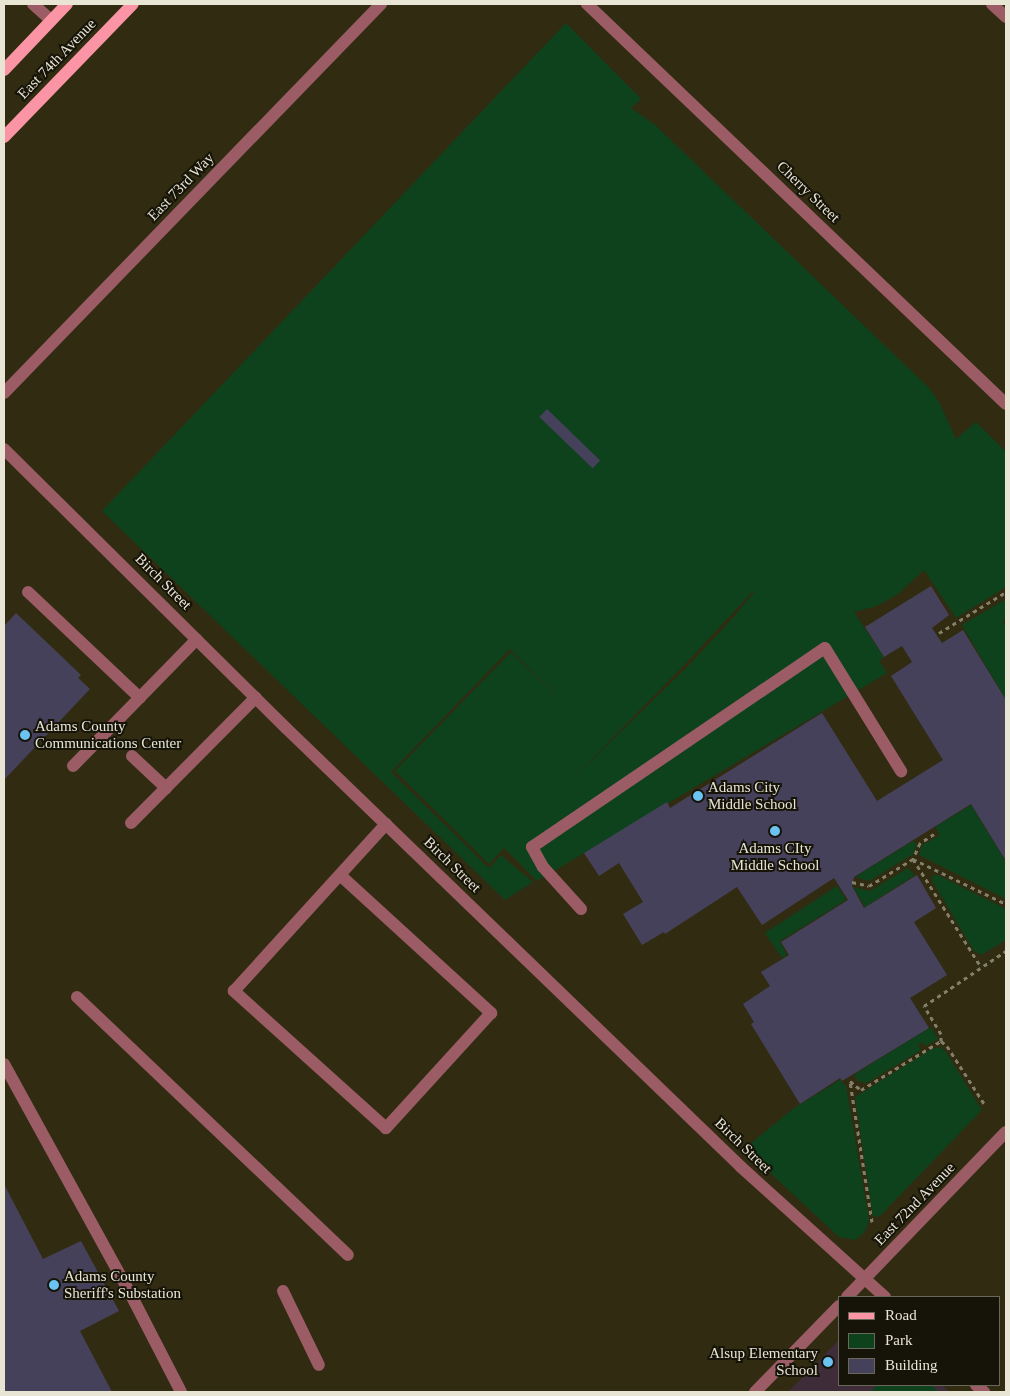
<!DOCTYPE html>
<style>
body{margin:0}
#map{position:relative;width:1010px;height:1396px;overflow:hidden;background:#312c11;font-family:"Times New Roman",serif}
div>[style]{position:absolute}
.education>*{inset:0;background:#3e2d38}
.green>*{inset:0;background:#0d421d}
.building>*{inset:0;background:#46415b;transform-origin:0 0}
.path>*{height:3px;margin-top:-1.5px;transform-origin:0;background:repeating-linear-gradient(90deg,#837f69 0 4px,transparent 0 8px)}
.minor>*{height:12px;margin:-6px;padding:0 6px;transform-origin:6px;border-radius:6px;background:#9b5c66}
.major>*{height:12px;margin:-6px;padding:0 6px;transform-origin:6px;border-radius:6px;background:#fb94a4}
.dots>*{width:14px;height:14px;translate:-50% -50%;box-sizing:border-box;border:2px solid #161409;border-radius:50%}
span{translate:-50% -50%;white-space:nowrap;text-align:center;line-height:1.15;-webkit-text-stroke:4px #161409;paint-order:stroke}
.street-label{font-size:15px;color:#e8e5d5}
.poi-label{font-size:15px;color:#e8e5d5}
.left{translate:0 -50%;text-align:left}
.right{translate:-100% -50%;text-align:right}
.frame{position:absolute;inset:0;border:5px solid #e8e5d5;pointer-events:none}
.legend{position:absolute;left:838px;top:1296px;width:162px;height:90px;box-sizing:border-box;background:#161409;border:1px solid #6a685b;margin:0;padding:6px 9px;list-style:none;font-size:15px;color:#e8e5d5}
.legend li{display:flex;align-items:center;gap:10px;height:25px}
.legend b{width:25px;border:1px solid #6a685b}
</style>
<div id="map">
<div class="education">
<div style="clip-path:polygon(839px 1340px,839px 1385px,942px 1385px,950px 1392px,788px 1392px)"></div>
</div>
<div class="green">
<div style="clip-path:polygon(evenodd,565px 24px,568px 25px,641px 99px,631px 108px,655px 125px,929px 388px,939px 402px,956px 439px,976px 422px,1006px 452px,1006px 587px,956px 618px,924px 570px,898px 594px,877px 606px,854px 612px,884px 657px,879px 661px,887px 673px,537px 881px,504px 848px,489px 864px,395px 771px,511px 652px,567px 706px,510px 649px,391px 772px,489px 868px,501px 855px,533px 882px,505px 900px,102px 511px,565px 24px,753px 591px,754px 592px,732px 619px,689px 665px,570px 781px,689px 660px,753px 591px)"></div>
<div style="clip-path:polygon(1006px 599px,1006px 618px,1003px 622px,1006px 626px,1006px 700px,962px 625px)"></div>
<div style="clip-path:polygon(971px 805px,1006px 862px,1006px 899px,919px 855px,922px 845px,940px 835px,935px 827px)"></div>
<div style="clip-path:polygon(913px 841px,917px 845px,913px 854px,869px 881px,855px 877px)"></div>
<div style="clip-path:polygon(908px 868px,915px 875px,865px 907px,853px 887px,870px 891px)"></div>
<div style="clip-path:polygon(933px 875px,938px 875px,1006px 909px,1006px 940px,981px 955px,974px 951px,931px 879px)"></div>
<div style="clip-path:polygon(837px 886px,846px 900px,780px 941px,787px 955px,782px 958px,765px 933px)"></div>
<div style="clip-path:polygon(931px 1027px,938px 1039px,926px 1046px,923px 1042px,918px 1045px,921px 1050px,867px 1083px,860px 1082px,855px 1077px,855px 1074px)"></div>
<div style="clip-path:polygon(940px 1047px,946px 1052px,982px 1110px,879px 1217px,873px 1216px,855px 1097px,932px 1049px)"></div>
<div style="clip-path:polygon(840px 1080px,846px 1086px,869px 1220px,865px 1232px,855px 1240px,839px 1237px,749px 1153px,750px 1144px,794px 1108px)"></div>
<div style="clip-path:polygon(877px 1385px,931px 1385px,939px 1392px,870px 1392px)"></div>
</div>
<div class="building">
<div style="left:547px;top:409px;width:74px;height:11px;rotate:44deg"></div>
<div style="clip-path:polygon(931px 586px,949px 615px,932px 628px,942px 643px,963px 630px,1006px 700px,1006px 861px,971px 804px,854px 877px,852px 886px,864px 908px,917px 875px,936px 908px,914px 922px,947px 975px,910px 998px,929px 1028px,842px 1081px,840px 1078px,800px 1104px,751px 1024px,754px 1022px,743px 1004px,770px 986px,761px 972px,789px 955px,781px 942px,848px 900px,834px 878px,762px 925px,737px 887px,665px 934px,664px 932px,642px 945px,623px 914px,643px 902px,619px 863px,599px 876px,584px 853px,667px 802px,670px 808px,822px 713px,877px 801px,943px 760px,891px 676px,912px 662px,902px 646px,884px 657px,865px 627px)"></div>
<div style="clip-path:polygon(16px 613px,81px 675px,78px 678px,90px 689px,4px 780px,4px 626px)"></div>
<div style="clip-path:polygon(4px 1184px,43px 1259px,81px 1241px,119px 1311px,80px 1331px,112px 1392px,4px 1392px)"></div>
</div>
<div class="path">
<div style="left:939px;top:633px;width:79px;rotate:-31.5deg"></div>
<div style="left:934px;top:834px;width:17px;rotate:147deg"></div>
<div style="left:920px;top:843px;width:17px;rotate:114deg"></div>
<div style="left:913px;top:859px;width:103px;rotate:25.8deg"></div>
<div style="left:852px;top:882px;width:17px;rotate:13deg"></div>
<div style="left:869px;top:886px;width:52px;rotate:-31.5deg"></div>
<div style="left:913px;top:859px;width:128px;rotate:57.8deg"></div>
<div style="left:941px;top:1041px;width:7px;rotate:-90deg"></div>
<div style="left:941px;top:1034px;width:33px;rotate:-121deg"></div>
<div style="left:924px;top:1006px;width:99px;rotate:-33.9deg"></div>
<div style="left:872px;top:1222px;width:143px;rotate:-98.9deg"></div>
<div style="left:850px;top:1081px;width:14px;rotate:39deg"></div>
<div style="left:861px;top:1090px;width:94px;rotate:-31.5deg"></div>
<div style="left:941px;top:1041px;width:8px;rotate:40deg"></div>
<div style="left:947px;top:1046px;width:70px;rotate:57.2deg"></div>
</div>
<div class="minor">
<div style="left:33px;top:4px;width:24px;rotate:42deg"></div>
<div style="left:587px;top:4px;width:579px;rotate:43.67deg"></div>
<div style="left:992px;top:4px;width:19px;rotate:43deg"></div>
<div style="left:4px;top:393px;width:542px;rotate:-45.9deg"></div>
<div style="left:4px;top:449px;width:397px;rotate:44.7deg"></div>
<div style="left:286px;top:728px;width:632px;rotate:43.97deg"></div>
<div style="left:741px;top:1167px;width:194px;rotate:42.1deg"></div>
<div style="left:28px;top:592px;width:154px;rotate:43.4deg"></div>
<div style="left:132px;top:756px;width:47px;rotate:43.3deg"></div>
<div style="left:73px;top:766px;width:177px;rotate:-45.7deg"></div>
<div style="left:131px;top:823px;width:177px;rotate:-45.2deg"></div>
<div style="left:340px;top:875px;width:205px;rotate:42.4deg"></div>
<div style="left:491px;top:1013px;width:156px;rotate:132.4deg"></div>
<div style="left:386px;top:1128px;width:205px;rotate:-138deg"></div>
<div style="left:234px;top:991px;width:226px;rotate:-47.7deg"></div>
<div style="left:581px;top:909px;width:57px;rotate:-132.1deg"></div>
<div style="left:543px;top:867px;width:23px;rotate:-119deg"></div>
<div style="left:532px;top:847px;width:354px;rotate:-34.2deg"></div>
<div style="left:825px;top:648px;width:145px;rotate:58.3deg"></div>
<div style="left:77px;top:997px;width:374px;rotate:43.6deg"></div>
<div style="left:4px;top:1064px;width:261px;rotate:61.2deg"></div>
<div style="left:130px;top:1293px;width:111px;rotate:62.7deg"></div>
<div style="left:283px;top:1291px;width:82px;rotate:64.1deg"></div>
<div style="left:847px;top:1297px;width:229px;rotate:-46.1deg"></div>
<div style="left:976px;top:1385px;width:11px;rotate:41deg"></div>
<div style="left:755px;top:1392px;width:120px;rotate:-45.7deg"></div>
</div>
<div class="major">
<div style="left:4px;top:70px;width:91px;rotate:-46.3deg"></div>
<div style="left:4px;top:137px;width:185px;rotate:-45.9deg"></div>
</div>
<div class="dots">
<div style="left:25px;top:735px;background:#6bc3f2"></div>
<div style="left:698px;top:796px;background:#6bc3f2"></div>
<div style="left:775px;top:831px;background:#6bc3f2"></div>
<div style="left:54px;top:1285px;background:#6bc3f2"></div>
<div style="left:828px;top:1362px;background:#6bc3f2"></div>
</div>
<div class="street-label">
<span style="left:57px;top:59px;rotate:-46deg">East 74th Avenue</span>
<span style="left:181px;top:187px;rotate:-46deg">East 73rd Way</span>
<span style="left:808px;top:192px;rotate:44deg">Cherry Street</span>
<span style="left:163px;top:582px;rotate:45deg">Birch Street</span>
<span style="left:452px;top:865px;rotate:44deg">Birch Street</span>
<span style="left:743px;top:1146px;rotate:44deg">Birch Street</span>
<span style="left:915px;top:1204px;rotate:-46deg">East 72nd Avenue</span>
</div>
<div class="poi-label">
<span class="left" style="left:35px;top:735px">Adams County<br>Communications Center</span>
<span class="left" style="left:708px;top:796px">Adams City<br>Middle School</span>
<span style="left:775px;top:857px">Adams CIty<br>Middle School</span>
<span class="left" style="left:64px;top:1285px">Adams County<br>Sheriff's Substation</span>
<span class="right" style="left:818px;top:1362px">Alsup Elementary<br>School</span>
</div>
<div class="frame"></div>
<ul class="legend">
<li><b style="height:6px;background:#fb94a4"></b>Road</li>
<li><b style="height:14px;background:#0d421d"></b>Park</li>
<li><b style="height:14px;background:#46415b"></b>Building</li>
</ul>
</div>
